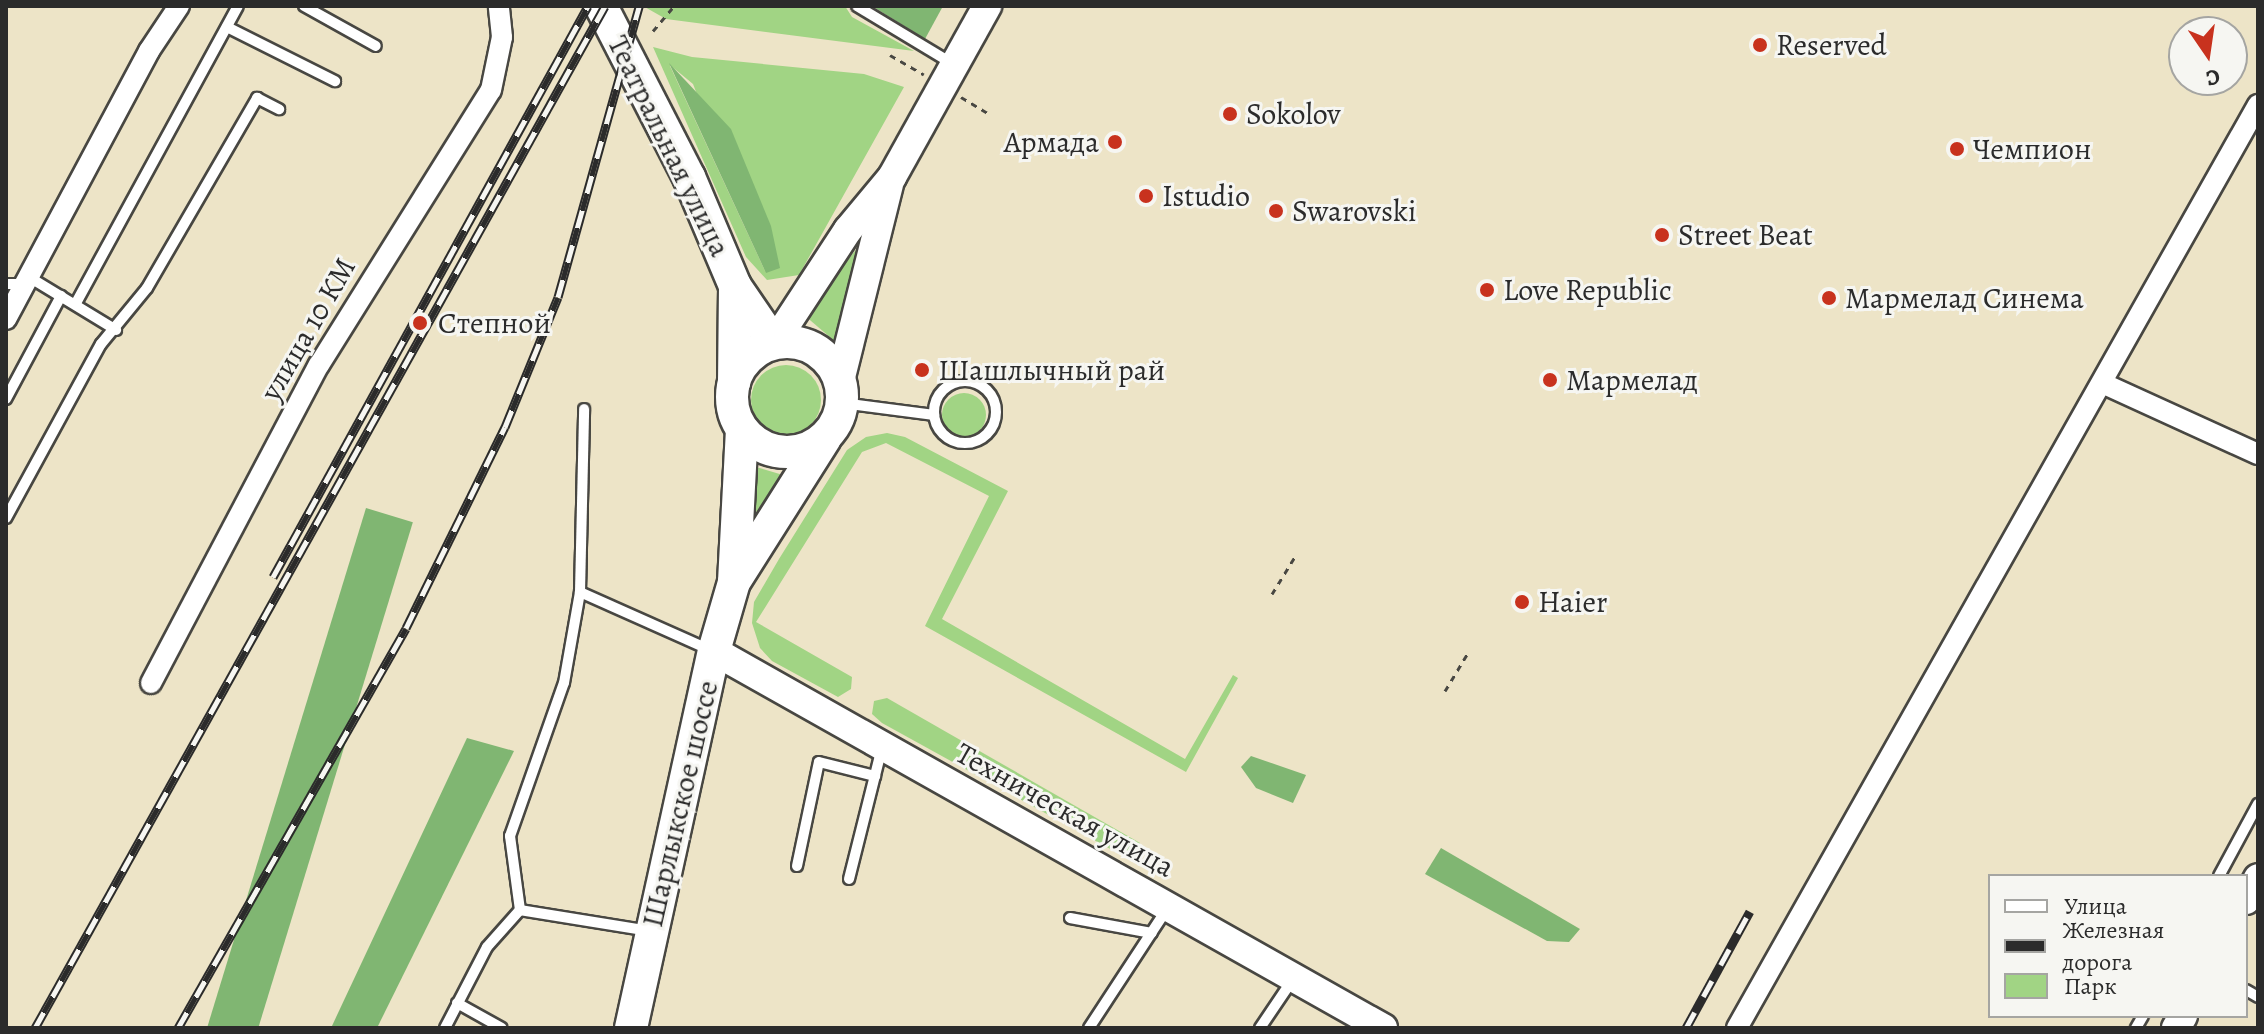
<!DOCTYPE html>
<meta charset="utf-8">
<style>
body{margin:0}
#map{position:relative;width:2264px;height:1034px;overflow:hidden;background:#ede4c7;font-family:Alegreya,serif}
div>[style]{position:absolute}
.green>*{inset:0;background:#a1d484}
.round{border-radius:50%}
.forest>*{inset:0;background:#80b672;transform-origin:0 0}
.path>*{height:3px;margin-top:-1.5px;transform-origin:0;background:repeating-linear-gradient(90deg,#484742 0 6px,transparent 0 12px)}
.roads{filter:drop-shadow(2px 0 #484742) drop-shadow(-2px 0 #484742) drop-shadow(0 2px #484742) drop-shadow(0 -2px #484742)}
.lane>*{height:10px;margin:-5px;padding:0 5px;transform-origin:5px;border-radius:5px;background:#fff}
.lane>.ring{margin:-5px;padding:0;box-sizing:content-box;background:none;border:10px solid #fff;border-radius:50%}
.street>*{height:20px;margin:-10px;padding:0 10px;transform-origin:10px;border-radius:10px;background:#fff}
.secondary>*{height:28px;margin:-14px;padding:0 14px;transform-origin:14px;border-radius:14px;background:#fff}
.primary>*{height:32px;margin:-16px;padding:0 16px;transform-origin:16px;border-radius:16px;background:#fff}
.primary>.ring{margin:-16px;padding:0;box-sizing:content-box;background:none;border:32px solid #fff;border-radius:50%}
.rail>*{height:9px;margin-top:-4.5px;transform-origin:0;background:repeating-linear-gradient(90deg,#f6f6f2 0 18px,#2b2b2b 0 36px);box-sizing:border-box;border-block:2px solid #2b2b2b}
.dots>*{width:22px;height:22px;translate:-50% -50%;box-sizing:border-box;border:4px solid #f6f6f2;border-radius:50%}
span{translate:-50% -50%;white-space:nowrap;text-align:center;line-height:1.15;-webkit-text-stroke:6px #f6f6f2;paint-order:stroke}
.poi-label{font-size:30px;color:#2b2b2b}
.left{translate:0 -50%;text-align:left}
.right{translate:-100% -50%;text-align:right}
.street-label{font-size:30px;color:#2b2b2b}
.frame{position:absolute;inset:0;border:8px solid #2b2b2b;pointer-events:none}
.legend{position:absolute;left:1988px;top:874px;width:260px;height:144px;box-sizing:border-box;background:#f6f6f2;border:2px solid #a5a5a2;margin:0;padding:10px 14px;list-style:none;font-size:24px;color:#2b2b2b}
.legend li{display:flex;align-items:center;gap:16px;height:40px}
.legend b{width:40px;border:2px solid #a5a5a2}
.north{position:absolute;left:2168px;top:16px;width:80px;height:80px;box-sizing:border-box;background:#f6f6f2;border:2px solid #a5a5a2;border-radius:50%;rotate:167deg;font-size:22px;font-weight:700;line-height:32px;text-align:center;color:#2b2b2b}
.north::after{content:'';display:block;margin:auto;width:28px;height:36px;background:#c8321e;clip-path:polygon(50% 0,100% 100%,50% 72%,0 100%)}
</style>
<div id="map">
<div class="green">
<div style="clip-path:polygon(643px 6px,845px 6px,852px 17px,914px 51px,666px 19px)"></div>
<div style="clip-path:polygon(evenodd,653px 47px,692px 57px,864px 74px,904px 87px,799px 275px,767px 280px,746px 257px,653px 47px,670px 65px,693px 84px,766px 273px,670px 66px,670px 65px)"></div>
<div style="clip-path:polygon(862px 242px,838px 344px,804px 315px)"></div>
<div class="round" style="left:751px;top:365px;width:70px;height:70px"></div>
<div class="round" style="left:942px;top:393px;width:44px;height:44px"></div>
<div style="clip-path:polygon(887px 433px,905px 437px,1008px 491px,942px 619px,1185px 759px,1233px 675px,1238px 678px,1186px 772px,925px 626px,989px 496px,886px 443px,862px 452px,756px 622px,852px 677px,851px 689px,838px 697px,772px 661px,760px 648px,752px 623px,754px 602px,779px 559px,847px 450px,866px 437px)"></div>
<div style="clip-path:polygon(756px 467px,783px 475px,751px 519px)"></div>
<div style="clip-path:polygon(887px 698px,1140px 843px,1142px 858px,1134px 862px,882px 723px,872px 714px,874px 701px)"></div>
</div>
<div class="forest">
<div style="clip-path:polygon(872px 6px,943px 6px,925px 39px)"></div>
<div style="clip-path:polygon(669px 63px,731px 129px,771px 226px,780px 268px,766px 273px)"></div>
<div style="left:366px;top:508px;width:49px;height:595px;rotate:17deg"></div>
<div style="clip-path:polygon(467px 738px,514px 751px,377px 1028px,331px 1028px)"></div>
<div style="clip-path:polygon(1251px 756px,1306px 775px,1293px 803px,1256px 788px,1241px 767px)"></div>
<div style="clip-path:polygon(1441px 848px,1580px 929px,1569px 942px,1547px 941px,1425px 874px)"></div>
</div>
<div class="path">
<div style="left:653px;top:31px;width:33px;rotate:-50deg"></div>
<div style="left:890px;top:55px;width:39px;rotate:30deg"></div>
<div style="left:961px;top:97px;width:33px;rotate:31deg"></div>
<div style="left:1272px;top:594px;width:46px;rotate:-58.4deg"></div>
<div style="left:1445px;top:691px;width:47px;rotate:-59deg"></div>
</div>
<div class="roads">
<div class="lane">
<div style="left:304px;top:6px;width:82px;rotate:29.1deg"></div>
<div style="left:857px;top:6px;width:112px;rotate:31.1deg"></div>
<div style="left:227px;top:27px;width:121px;rotate:26.6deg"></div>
<div style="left:29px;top:277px;width:102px;rotate:31.3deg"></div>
<div style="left:6px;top:284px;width:19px"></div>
<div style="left:76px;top:303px;width:338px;rotate:-61.4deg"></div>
<div class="ring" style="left:934px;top:381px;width:52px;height:52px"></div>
<div style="left:6px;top:399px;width:117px;rotate:-61.9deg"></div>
<div style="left:842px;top:403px;width:93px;rotate:7.4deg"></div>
<div style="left:6px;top:518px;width:198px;rotate:-61.4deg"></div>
<div style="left:101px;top:344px;width:72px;rotate:-50.6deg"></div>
<div style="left:147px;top:288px;width:220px;rotate:-59.9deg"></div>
<div style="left:257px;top:98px;width:25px;rotate:27deg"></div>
<div style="left:580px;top:592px;width:140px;rotate:24deg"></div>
<div style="left:797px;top:866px;width:106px;rotate:-78.1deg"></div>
<div style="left:819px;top:762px;width:58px;rotate:14deg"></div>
<div style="left:2219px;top:876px;width:82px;rotate:-61.6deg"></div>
<div style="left:849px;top:879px;width:135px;rotate:-75.9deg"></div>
<div style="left:520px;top:910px;width:75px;rotate:-97.7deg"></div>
<div style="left:510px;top:836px;width:162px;rotate:-70.6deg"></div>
<div style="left:564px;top:683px;width:92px;rotate:-80deg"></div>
<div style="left:580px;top:592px;width:183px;rotate:-88.7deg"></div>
<div style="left:1070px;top:918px;width:83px;rotate:10.4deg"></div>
<div style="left:2246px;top:990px;width:14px;rotate:30deg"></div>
<div style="left:457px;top:1003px;width:51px;rotate:29.1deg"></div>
<div style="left:445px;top:1028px;width:91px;rotate:-62.6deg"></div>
<div style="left:487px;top:947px;width:50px;rotate:-48.3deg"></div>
<div style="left:520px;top:910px;width:131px;rotate:9.2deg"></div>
<div style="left:1089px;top:1028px;width:142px;rotate:-56.8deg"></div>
<div style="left:1260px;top:1028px;width:59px;rotate:-56deg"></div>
<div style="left:2136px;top:1028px;width:14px;rotate:-60deg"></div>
</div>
<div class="street">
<div style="left:6px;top:319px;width:304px;rotate:-61.9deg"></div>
<div style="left:149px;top:51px;width:54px;rotate:-56.3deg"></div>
<div style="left:2102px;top:383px;width:171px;rotate:24.5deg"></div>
<div style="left:151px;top:683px;width:360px;rotate:-62.2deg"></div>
<div style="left:319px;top:365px;width:324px;rotate:-58deg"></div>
<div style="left:491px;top:90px;width:54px;rotate:-78.3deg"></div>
<div style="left:502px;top:37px;width:31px;rotate:-96deg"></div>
<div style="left:1737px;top:1028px;width:1060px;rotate:-60.56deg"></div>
</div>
<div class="secondary">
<div style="left:774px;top:343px;width:135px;rotate:-56.8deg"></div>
<div style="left:848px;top:230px;width:69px;rotate:-50.3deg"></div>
<div style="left:892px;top:177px;width:196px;rotate:-60.9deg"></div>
<div style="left:840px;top:381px;width:202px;rotate:-76deg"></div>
<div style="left:714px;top:651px;width:768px;rotate:29.4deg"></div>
<div style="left:2246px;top:900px;width:25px;rotate:-61deg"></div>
<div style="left:2176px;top:1028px;width:14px;rotate:-60deg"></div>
</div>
<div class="primary">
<div style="left:601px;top:6px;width:192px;rotate:62.8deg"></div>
<div style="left:689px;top:177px;width:118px;rotate:67.1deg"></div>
<div style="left:735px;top:286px;width:69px;rotate:55.6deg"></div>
<div class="ring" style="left:732px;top:342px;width:78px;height:78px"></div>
<div style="left:734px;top:383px;width:97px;rotate:-89.4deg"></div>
<div style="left:736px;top:579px;width:167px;rotate:-57.7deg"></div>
<div style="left:631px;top:1028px;width:386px;rotate:-77.6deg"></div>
<div style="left:714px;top:651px;width:72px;rotate:-73.8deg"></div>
<div style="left:734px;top:582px;width:153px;rotate:-87deg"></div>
</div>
</div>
<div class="rail">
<div style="left:273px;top:577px;width:652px;rotate:-61.12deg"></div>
<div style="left:35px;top:1028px;width:1170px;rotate:-60.85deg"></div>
<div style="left:178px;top:1028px;width:460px;rotate:-60.3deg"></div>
<div style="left:406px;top:628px;width:224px;rotate:-63.8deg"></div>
<div style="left:505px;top:427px;width:140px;rotate:-67.8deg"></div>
<div style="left:558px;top:297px;width:302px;rotate:-74.4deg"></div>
<div style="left:1686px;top:1028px;width:133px;rotate:-61.3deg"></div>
</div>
<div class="dots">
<div style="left:1760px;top:45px;background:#c8321e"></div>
<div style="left:1230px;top:114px;background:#c8321e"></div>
<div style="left:1115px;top:142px;background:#c8321e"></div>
<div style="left:1957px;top:149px;background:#c8321e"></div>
<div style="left:1146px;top:196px;background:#c8321e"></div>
<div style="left:1276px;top:211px;background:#c8321e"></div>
<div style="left:1662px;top:235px;background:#c8321e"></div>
<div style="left:1487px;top:290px;background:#c8321e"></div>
<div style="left:1829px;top:298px;background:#c8321e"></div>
<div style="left:420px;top:323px;background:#c8321e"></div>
<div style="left:922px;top:370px;background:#c8321e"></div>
<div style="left:1550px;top:380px;background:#c8321e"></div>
<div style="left:1522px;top:602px;background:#c8321e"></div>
</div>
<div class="poi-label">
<span class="left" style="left:1776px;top:45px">Reserved</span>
<span class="left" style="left:1246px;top:114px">Sokolov</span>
<span class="right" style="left:1099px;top:142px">Армада</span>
<span class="left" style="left:1973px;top:149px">Чемпион</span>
<span class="left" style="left:1162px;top:196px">Istudio</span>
<span class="left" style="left:1292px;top:211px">Swarovski</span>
<span class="left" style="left:1678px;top:235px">Street Beat</span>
<span class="left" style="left:1503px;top:290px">Love Republic</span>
<span class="left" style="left:1845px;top:298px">Мармелад Синема</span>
<span class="left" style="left:438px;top:323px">Степной</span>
<span class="left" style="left:938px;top:370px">Шашлычный рай</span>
<span class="left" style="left:1566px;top:380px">Мармелад</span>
<span class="left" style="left:1538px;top:602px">Haier</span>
</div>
<div class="street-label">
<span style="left:669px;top:146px;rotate:64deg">Театральная улица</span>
<span style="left:308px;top:329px;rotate:-60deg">улица 10 КМ</span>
<span style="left:680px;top:804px;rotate:-77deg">Шарлыкское шоссе</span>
<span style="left:1065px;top:810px;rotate:29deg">Техническая улица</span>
</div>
<div class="frame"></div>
<ul class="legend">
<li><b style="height:10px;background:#fff"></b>Улица</li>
<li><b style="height:10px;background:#2b2b2b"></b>Железная дорога</li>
<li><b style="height:22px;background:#a1d484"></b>Парк</li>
</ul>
<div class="north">С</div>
</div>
